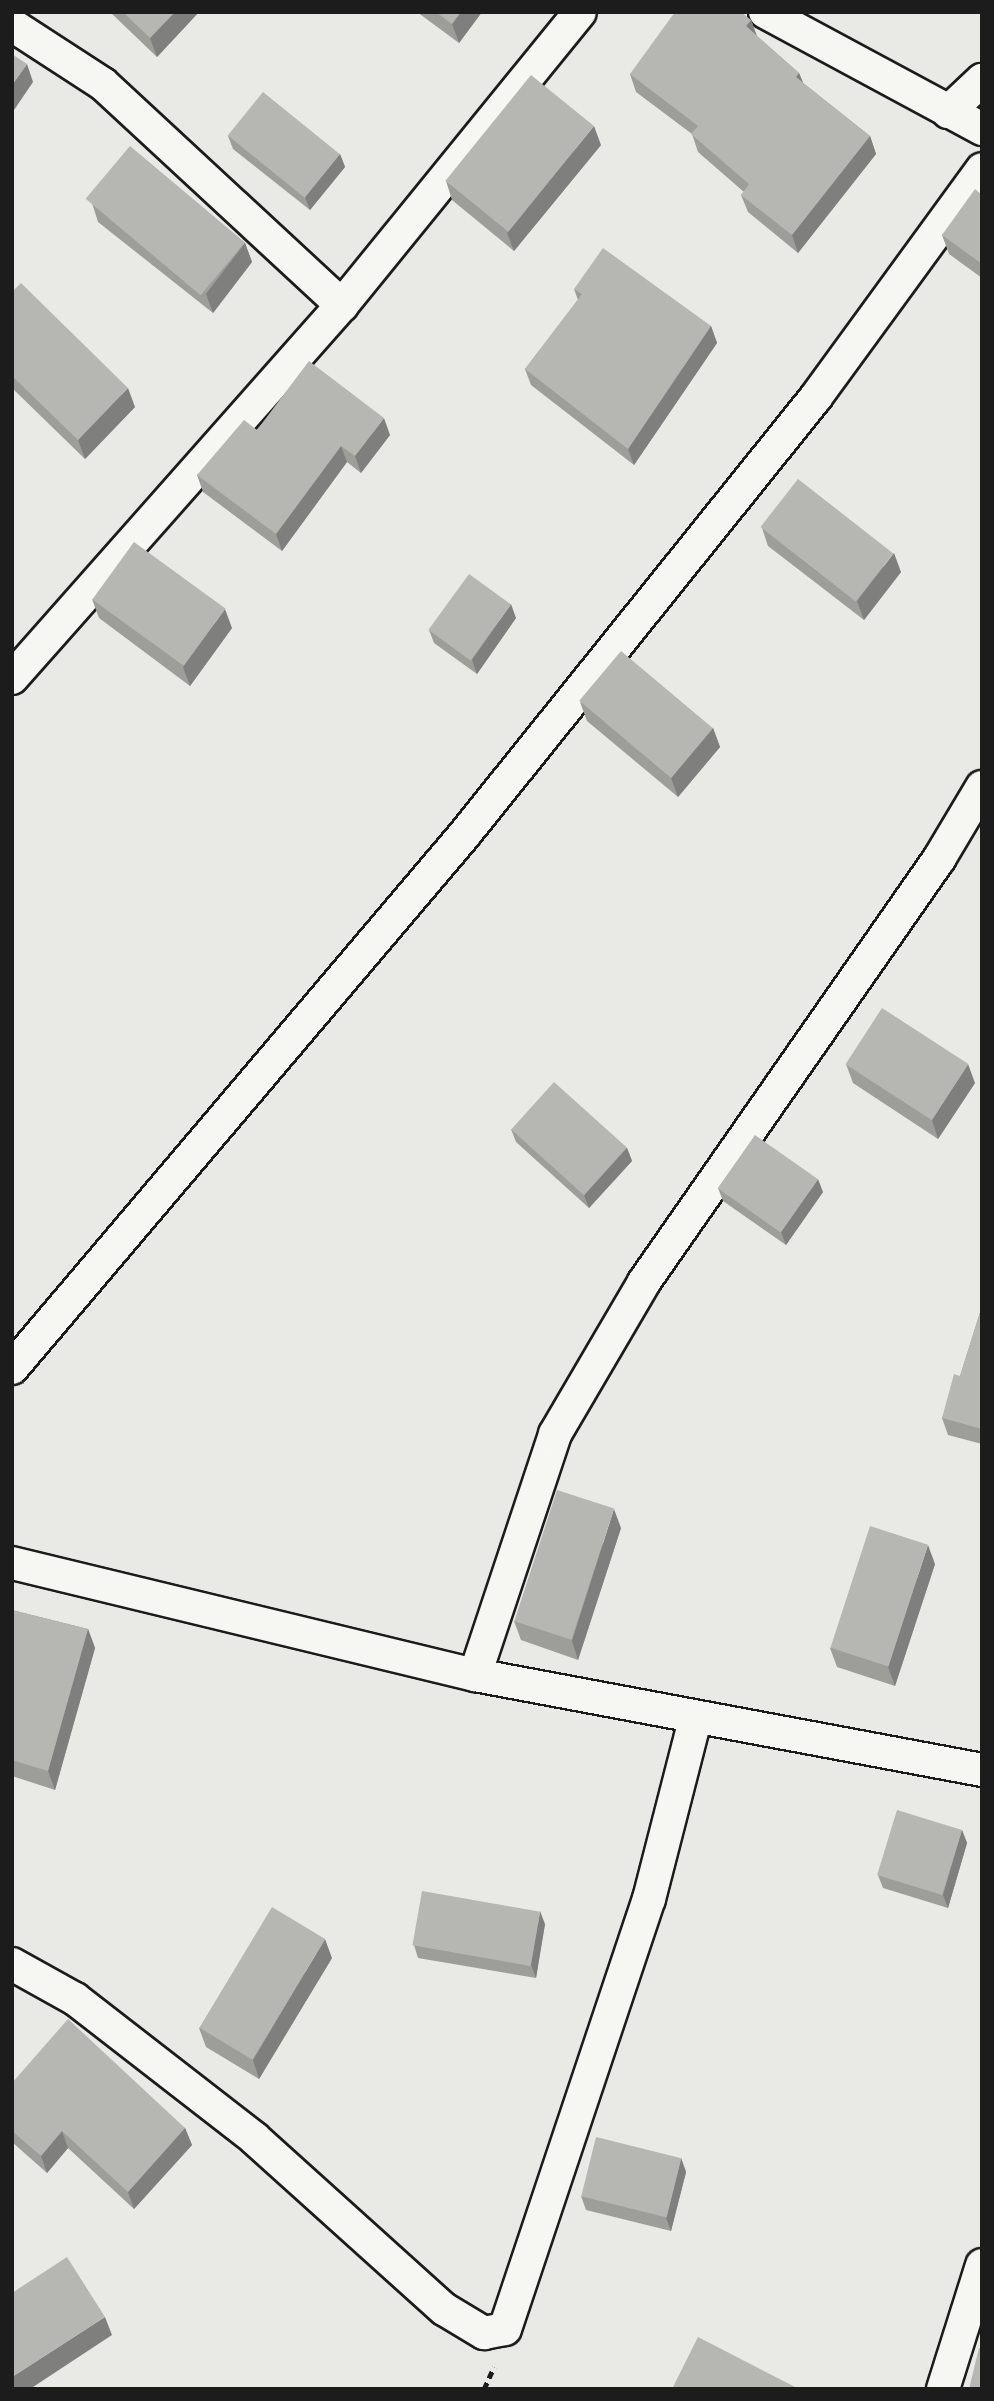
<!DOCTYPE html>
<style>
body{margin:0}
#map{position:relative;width:994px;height:2401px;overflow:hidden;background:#e9e9e5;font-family:Itim,sans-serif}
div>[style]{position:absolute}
.path>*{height:4.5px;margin-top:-2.25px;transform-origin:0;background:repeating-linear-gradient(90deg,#1c1c1c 0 7px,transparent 0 12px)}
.roads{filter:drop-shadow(2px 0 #1c1c1c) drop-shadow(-2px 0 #1c1c1c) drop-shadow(0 2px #1c1c1c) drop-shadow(0 -2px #1c1c1c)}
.street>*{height:32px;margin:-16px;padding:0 16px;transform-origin:16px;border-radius:16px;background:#f6f6f2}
.wall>*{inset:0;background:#9d9d9a}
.shaded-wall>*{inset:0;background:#7f7f7d}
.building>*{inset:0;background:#b6b6b3;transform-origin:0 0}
span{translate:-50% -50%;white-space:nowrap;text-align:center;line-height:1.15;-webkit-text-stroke:6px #f6f6f2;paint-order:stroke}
.frame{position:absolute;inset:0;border:14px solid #1c1c1c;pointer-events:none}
</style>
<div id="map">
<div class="path">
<div style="left:484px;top:2389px;width:24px;rotate:-66deg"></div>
</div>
<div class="roads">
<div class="street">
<div style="left:765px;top:12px;width:247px;rotate:28.3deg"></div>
<div style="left:12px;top:25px;width:108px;rotate:33deg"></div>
<div style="left:103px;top:84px;width:326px;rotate:42.8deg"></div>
<div style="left:948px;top:112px;width:47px;rotate:-43.3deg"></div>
<div style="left:12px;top:678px;width:498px;rotate:-48.5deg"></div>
<div style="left:342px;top:305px;width:377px;rotate:-50.9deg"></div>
<div style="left:12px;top:1368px;width:699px;rotate:-49.7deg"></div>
<div style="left:464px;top:835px;width:562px;rotate:-51.21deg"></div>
<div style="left:816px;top:397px;width:282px;rotate:-53.9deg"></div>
<div style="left:12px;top:1563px;width:476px;rotate:13.6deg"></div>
<div style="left:475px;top:1675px;width:516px;rotate:10.61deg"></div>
<div style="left:475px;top:1675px;width:254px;rotate:-71.6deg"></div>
<div style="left:555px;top:1434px;width:176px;rotate:-59.6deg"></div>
<div style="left:644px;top:1282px;width:516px;rotate:-55.11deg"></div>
<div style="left:939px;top:859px;width:84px;rotate:-59.2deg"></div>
<div style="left:12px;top:1964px;width:72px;rotate:29.1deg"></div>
<div style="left:75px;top:1999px;width:227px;rotate:37.8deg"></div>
<div style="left:254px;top:2138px;width:256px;rotate:42deg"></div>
<div style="left:444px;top:2309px;width:47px;rotate:31deg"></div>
<div style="left:484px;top:2333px;width:21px;rotate:-11deg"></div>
<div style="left:505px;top:2329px;width:453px;rotate:-71.5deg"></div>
<div style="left:649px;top:1899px;width:185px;rotate:-75.6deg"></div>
<div style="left:943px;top:2389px;width:130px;rotate:-72.5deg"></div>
</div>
</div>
<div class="wall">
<div style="clip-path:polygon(110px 12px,199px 12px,157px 57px)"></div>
<div style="clip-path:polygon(417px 12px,482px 12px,459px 43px)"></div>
<div style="clip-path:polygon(751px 20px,757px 36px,799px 73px,803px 83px,870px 136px,876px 154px,798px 253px,748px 212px,741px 195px,744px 192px,698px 152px,692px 134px,636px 92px,630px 74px)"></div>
<div style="clip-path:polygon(228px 136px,340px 154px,345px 167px,310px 210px,233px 149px)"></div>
<div style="clip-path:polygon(601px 145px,514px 251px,452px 200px,446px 181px)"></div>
<div style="clip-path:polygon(982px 195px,982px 278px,949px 254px,942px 235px)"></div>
<div style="clip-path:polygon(92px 203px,245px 243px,252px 262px,213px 313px,98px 222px)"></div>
<div style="clip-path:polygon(574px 289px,711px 326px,717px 343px,634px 465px,531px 385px,525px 369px,578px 300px)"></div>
<div style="clip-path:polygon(12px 292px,135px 407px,85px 459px,12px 388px)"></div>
<div style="clip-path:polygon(257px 430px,390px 435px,361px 473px,347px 462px,282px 551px,203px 492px,197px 475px)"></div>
<div style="clip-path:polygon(762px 528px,901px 572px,864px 620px,768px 546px)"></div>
<div style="clip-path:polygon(92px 599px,232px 628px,190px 686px,99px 618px)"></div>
<div style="clip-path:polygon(516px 618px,477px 674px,434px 643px,429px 630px)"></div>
<div style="clip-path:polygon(580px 702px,713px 728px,720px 747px,678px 797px,587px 721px)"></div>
<div style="clip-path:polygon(846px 1064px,975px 1083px,938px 1139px,853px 1083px)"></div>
<div style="clip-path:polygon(511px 1129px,627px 1148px,632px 1161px,589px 1208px,516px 1142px)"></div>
<div style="clip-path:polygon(718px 1188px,823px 1192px,786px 1245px,723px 1201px)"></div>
<div style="clip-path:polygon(982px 1306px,982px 1444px,948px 1435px,942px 1418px,960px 1376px)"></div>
<div style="clip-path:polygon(621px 1528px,578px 1660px,521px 1640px,514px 1621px)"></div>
<div style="clip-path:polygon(935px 1564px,895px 1686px,837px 1667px,830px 1648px)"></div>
<div style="clip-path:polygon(12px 1610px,88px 1629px,95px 1648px,55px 1790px,12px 1776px)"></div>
<div style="clip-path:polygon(962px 1830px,967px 1843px,948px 1908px,883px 1888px,878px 1875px)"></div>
<div style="clip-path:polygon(545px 1924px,536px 1978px,418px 1958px,414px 1945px)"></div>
<div style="clip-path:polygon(332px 1958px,259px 2079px,206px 2047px,199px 2028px)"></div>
<div style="clip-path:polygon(12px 2083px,185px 2128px,192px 2145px,134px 2209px,68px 2148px,47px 2173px,12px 2142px)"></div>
<div style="clip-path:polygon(681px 2158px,686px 2172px,671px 2231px,586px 2210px,581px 2196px)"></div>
</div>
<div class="shaded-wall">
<div style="clip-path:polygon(175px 12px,199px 12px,157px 57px,150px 38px)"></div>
<div style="clip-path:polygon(461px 12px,482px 12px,459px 43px,452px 24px)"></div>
<div style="clip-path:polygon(751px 20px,757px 37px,746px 26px)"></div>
<div style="clip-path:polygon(27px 64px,33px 82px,12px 113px,12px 85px)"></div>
<div style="clip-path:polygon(799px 73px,806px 90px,796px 77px)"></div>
<div style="clip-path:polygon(594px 126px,601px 145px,514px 251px,507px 233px)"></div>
<div style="clip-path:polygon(870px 136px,876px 154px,798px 253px,792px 235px)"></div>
<div style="clip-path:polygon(340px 154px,345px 167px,310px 210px,305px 197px)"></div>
<div style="clip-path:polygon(245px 243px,252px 262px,213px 313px,206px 294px)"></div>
<div style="clip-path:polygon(711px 326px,717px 343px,634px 465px,628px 449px)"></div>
<div style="clip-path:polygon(128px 388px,135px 407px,85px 459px,78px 440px)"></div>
<div style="clip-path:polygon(384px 418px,390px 435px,361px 473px,355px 456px)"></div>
<div style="clip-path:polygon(341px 446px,347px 462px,282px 551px,276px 534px)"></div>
<div style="clip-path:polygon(894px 553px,901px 572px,864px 620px,857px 601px)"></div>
<div style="clip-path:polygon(511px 604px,516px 618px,477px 674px,472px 660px)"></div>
<div style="clip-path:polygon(225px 609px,232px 628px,190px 686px,183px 667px)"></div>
<div style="clip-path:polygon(713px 728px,720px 747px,678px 797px,671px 778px)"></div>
<div style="clip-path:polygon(968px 1064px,975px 1083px,938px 1139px,932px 1120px)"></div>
<div style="clip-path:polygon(627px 1148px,632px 1161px,589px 1208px,584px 1195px)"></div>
<div style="clip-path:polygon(818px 1179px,823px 1192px,786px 1245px,781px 1232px)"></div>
<div style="clip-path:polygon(614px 1509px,621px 1528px,578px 1660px,572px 1641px)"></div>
<div style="clip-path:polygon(928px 1545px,935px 1564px,895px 1686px,888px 1667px)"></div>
<div style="clip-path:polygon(88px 1629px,95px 1648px,55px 1790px,48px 1771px)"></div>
<div style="clip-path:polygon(962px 1830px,967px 1843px,948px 1908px,943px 1895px)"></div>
<div style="clip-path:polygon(540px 1911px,545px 1924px,536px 1978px,531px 1965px)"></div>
<div style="clip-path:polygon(325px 1939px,332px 1958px,259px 2079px,253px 2060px)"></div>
<div style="clip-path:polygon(185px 2128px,192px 2145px,134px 2209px,128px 2192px)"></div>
<div style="clip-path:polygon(62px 2131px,68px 2148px,47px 2173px,41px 2156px)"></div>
<div style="clip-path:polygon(681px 2158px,686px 2172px,671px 2231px,666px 2218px)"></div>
<div style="clip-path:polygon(105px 2317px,112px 2335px,30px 2389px,12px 2389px,12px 2377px)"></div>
</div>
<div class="building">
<div style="clip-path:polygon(123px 12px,175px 12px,150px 38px)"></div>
<div style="clip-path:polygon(436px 12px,461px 12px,452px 24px)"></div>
<div style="clip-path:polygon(675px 12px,741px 12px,751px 20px,746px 26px,799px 73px,796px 77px,870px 136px,792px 235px,741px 195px,749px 184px,691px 134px,698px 126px,630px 74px)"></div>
<div style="clip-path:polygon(12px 54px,27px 64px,12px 85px)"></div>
<div style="left:531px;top:75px;width:81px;height:136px;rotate:39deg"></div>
<div style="left:263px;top:92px;width:99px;height:56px;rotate:39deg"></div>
<div style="left:130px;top:146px;width:150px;height:69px;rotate:40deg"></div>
<div style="clip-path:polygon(975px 189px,982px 195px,982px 264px,942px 235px)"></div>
<div style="clip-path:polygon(603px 248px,711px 326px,628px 449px,525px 369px,582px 294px,574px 289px)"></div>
<div style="clip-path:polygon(21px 283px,128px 388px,78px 440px,12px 376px,12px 292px)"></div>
<div style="clip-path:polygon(309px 361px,384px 418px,355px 456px,341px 446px,276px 534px,197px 475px,244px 420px,257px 430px)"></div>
<div style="left:798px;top:479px;width:121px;height:61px;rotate:38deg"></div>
<div style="left:134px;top:542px;width:113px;height:71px;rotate:36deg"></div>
<div style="left:469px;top:574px;width:52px;height:69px;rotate:36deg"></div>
<div style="left:621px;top:651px;width:120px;height:65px;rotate:40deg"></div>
<div style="left:882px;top:1008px;width:103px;height:67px;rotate:33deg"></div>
<div style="left:554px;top:1082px;width:98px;height:64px;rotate:42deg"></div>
<div style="left:755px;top:1135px;width:77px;height:65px;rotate:35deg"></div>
<div style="clip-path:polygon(982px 1306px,982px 1429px,942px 1418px,954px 1374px,960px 1376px)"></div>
<div style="left:557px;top:1490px;width:60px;height:138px;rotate:18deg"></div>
<div style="left:870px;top:1526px;width:61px;height:128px;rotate:18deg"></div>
<div style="clip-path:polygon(12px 1610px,88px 1629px,48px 1771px,12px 1760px)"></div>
<div style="left:897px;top:1810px;width:68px;height:68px;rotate:17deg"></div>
<div style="left:422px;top:1891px;width:120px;height:55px;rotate:10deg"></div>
<div style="left:272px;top:1907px;width:62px;height:141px;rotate:31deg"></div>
<div style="clip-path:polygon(68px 2019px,185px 2128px,128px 2192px,62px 2131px,41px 2156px,12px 2131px,12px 2083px)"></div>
<div style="left:596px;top:2137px;width:88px;height:61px;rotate:14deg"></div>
<div style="clip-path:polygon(67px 2257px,105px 2317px,12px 2377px,12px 2293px)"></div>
<div style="clip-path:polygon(698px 2337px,799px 2389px,672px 2389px)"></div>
<div style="clip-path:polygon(979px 2348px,982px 2348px,982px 2389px,969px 2389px)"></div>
</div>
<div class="frame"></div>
</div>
